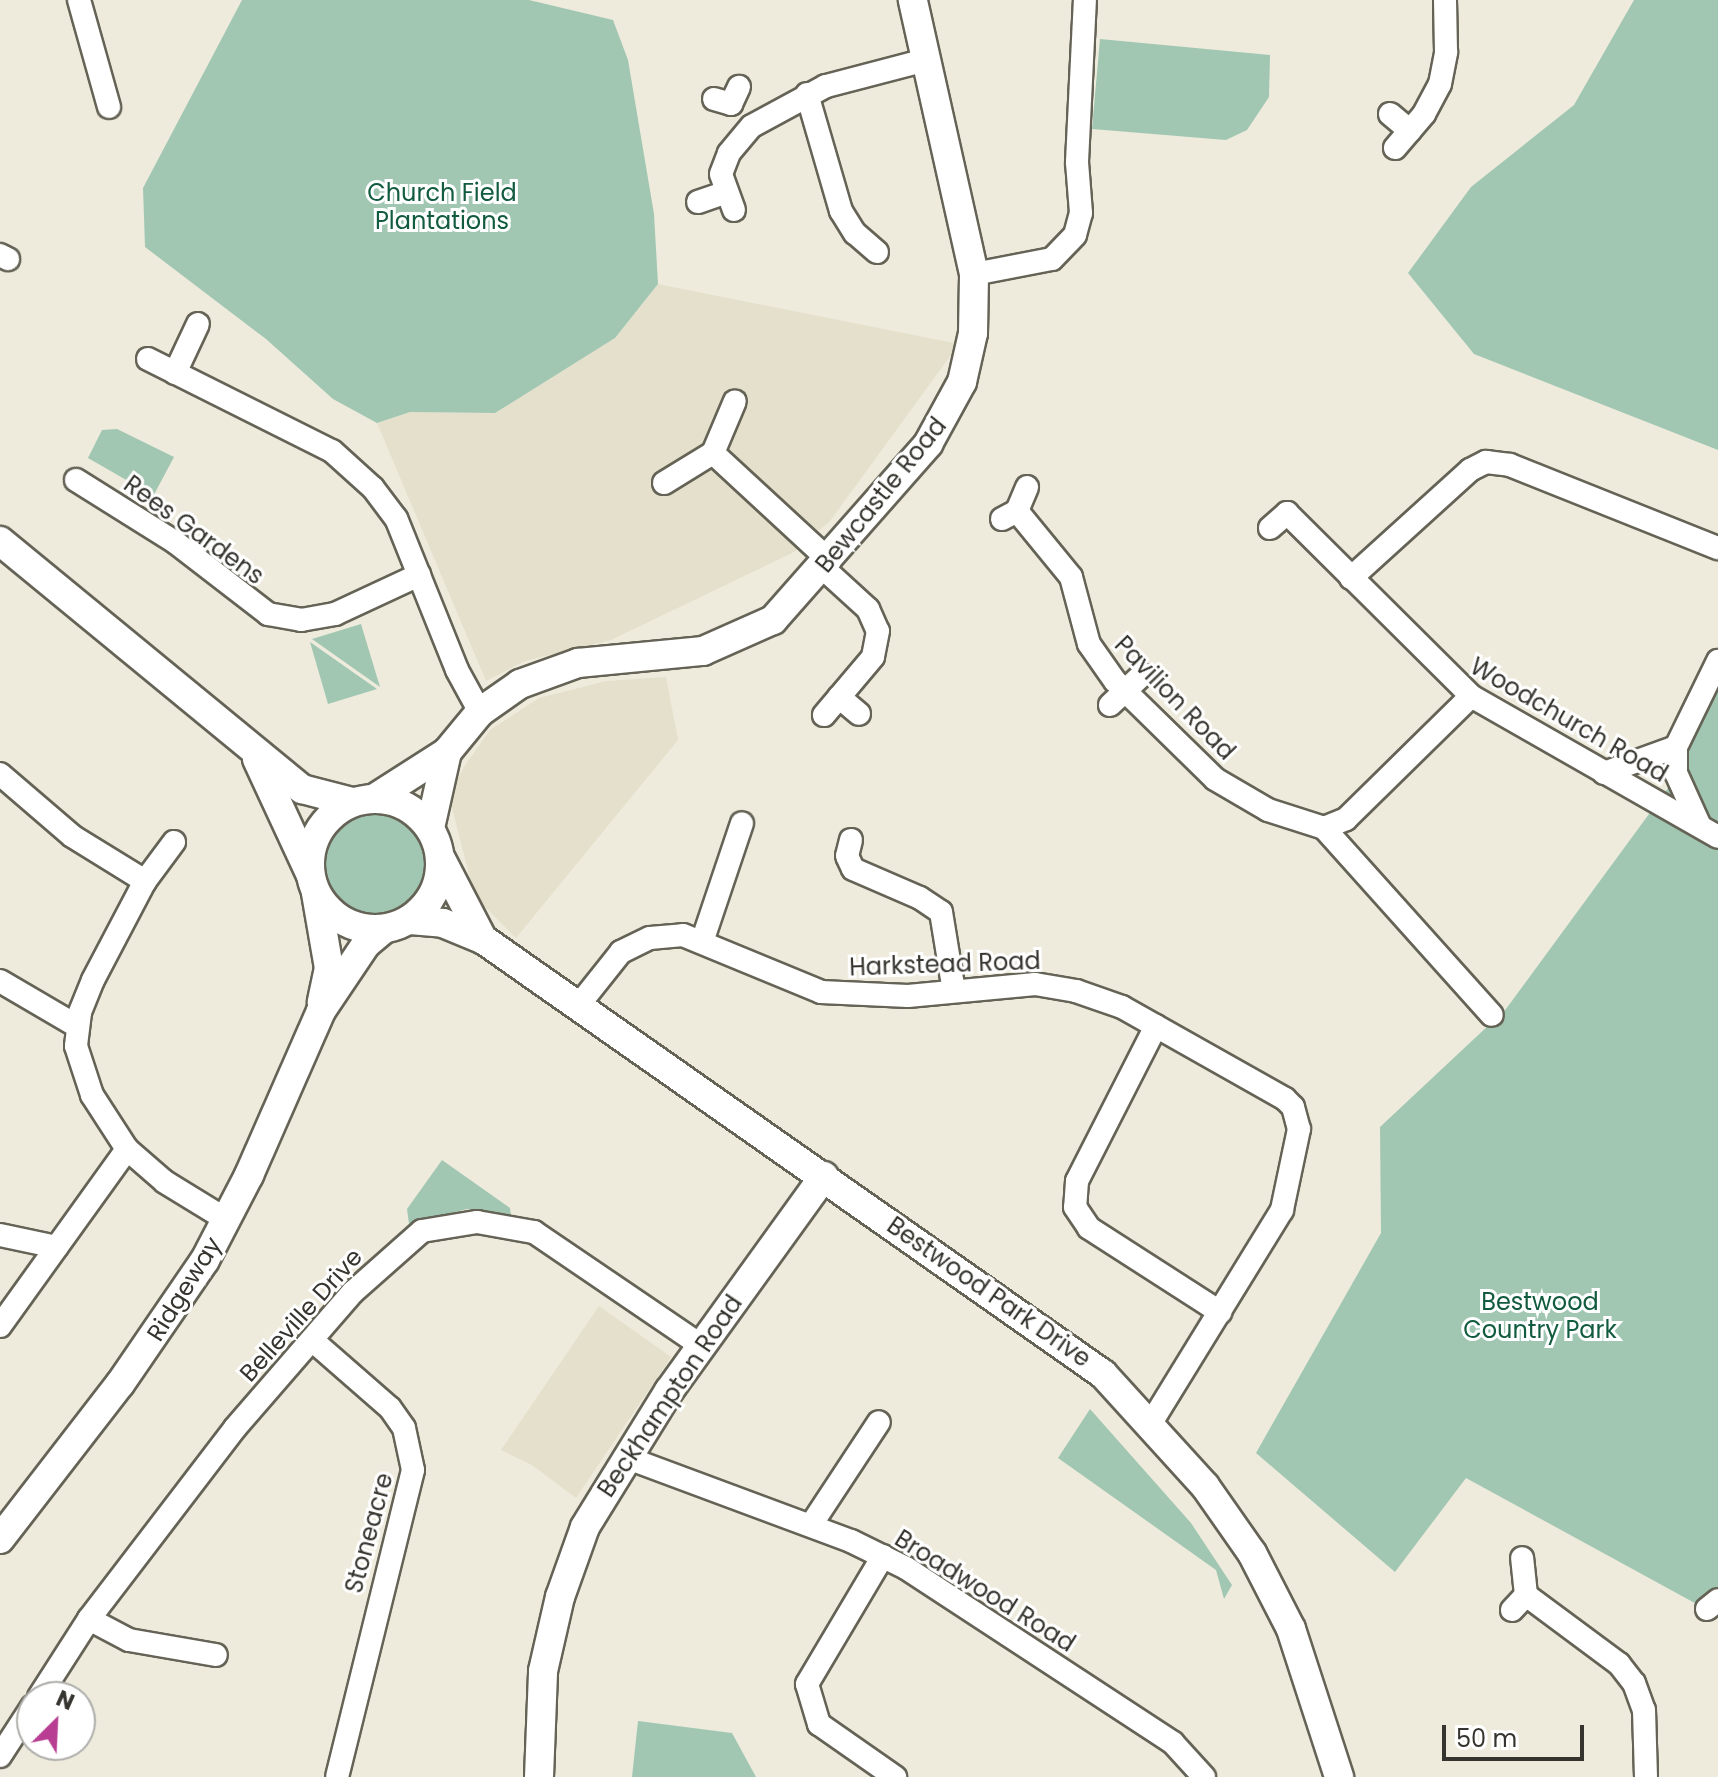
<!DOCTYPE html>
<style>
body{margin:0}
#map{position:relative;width:1718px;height:1777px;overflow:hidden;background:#eeebdd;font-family:Poppins,sans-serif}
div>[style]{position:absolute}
.built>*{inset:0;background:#e4e0cb}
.green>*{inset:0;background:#a1c7b3}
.round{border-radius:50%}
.roads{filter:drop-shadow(2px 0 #656356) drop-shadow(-2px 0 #656356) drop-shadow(0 2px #656356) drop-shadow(0 -2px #656356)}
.minor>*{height:22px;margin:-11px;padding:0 11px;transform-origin:11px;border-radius:11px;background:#fff}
.tertiary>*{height:28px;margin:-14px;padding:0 14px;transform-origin:14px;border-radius:14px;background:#fff}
.tertiary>.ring{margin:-14px;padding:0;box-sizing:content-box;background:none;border:28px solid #fff;border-radius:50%}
span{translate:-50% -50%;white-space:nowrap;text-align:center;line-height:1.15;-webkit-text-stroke:6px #fff;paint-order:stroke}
.park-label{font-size:24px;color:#115b3e}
.street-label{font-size:24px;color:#35342e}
.north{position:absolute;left:16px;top:1681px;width:80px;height:80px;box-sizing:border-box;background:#fff;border:2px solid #aeaeab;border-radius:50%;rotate:24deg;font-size:22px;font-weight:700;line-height:32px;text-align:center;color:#35342e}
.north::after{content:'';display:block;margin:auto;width:28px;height:36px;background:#b73e92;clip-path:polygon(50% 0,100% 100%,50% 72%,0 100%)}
.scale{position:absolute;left:1442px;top:1725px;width:142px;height:36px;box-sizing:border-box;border:4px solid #35342e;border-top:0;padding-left:10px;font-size:24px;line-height:28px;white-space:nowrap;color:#35342e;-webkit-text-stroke:6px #fff;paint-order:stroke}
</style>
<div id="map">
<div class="built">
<div style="clip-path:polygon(658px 284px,954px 343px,951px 355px,830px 521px,794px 552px,611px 640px,525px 661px,486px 681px,377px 423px,410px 412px,495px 413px,615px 338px)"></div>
<div style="clip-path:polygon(666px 677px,678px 740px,516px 938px,481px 903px,471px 882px,449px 796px,464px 767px,490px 730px,539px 698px,606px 681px)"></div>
<div style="clip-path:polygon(599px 1306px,671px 1357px,576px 1498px,532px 1465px,501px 1450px)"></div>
</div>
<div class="green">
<div style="clip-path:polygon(242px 0,529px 0,613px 20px,628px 60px,654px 214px,658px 284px,615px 338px,495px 413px,410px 412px,377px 423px,333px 399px,266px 339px,145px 247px,143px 188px)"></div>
<div style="clip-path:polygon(1634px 0,1718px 0,1718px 450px,1474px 354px,1408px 273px,1471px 187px,1574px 105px)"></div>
<div style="clip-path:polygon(1100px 39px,1270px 55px,1269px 97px,1247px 130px,1226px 140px,1092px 129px)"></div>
<div style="clip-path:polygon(117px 429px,174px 457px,150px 502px,130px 495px,135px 485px,88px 458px,102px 430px)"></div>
<div style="clip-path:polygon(361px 624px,380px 687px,312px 639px)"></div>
<div style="clip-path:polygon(310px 642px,377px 689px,328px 704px)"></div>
<div style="clip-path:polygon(1718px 677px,1718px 1592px,1702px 1607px,1466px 1478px,1395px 1572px,1256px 1453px,1381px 1233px,1380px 1127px,1506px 1009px,1682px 769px,1684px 750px)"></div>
<div class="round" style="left:323px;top:809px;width:106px;height:106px"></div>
<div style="clip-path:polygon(442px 1160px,510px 1208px,511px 1216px,467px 1209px,409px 1224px,407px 1209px)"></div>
<div style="clip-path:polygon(1090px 1409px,1191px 1523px,1232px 1585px,1224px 1599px,1216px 1570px,1058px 1458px)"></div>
<div style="clip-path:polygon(638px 1721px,732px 1733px,756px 1777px,632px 1777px)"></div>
</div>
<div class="roads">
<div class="minor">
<div style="left:79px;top:0;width:111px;rotate:74.3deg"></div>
<div style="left:807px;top:94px;width:122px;rotate:73.8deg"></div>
<div style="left:841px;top:211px;width:26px;rotate:58deg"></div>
<div style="left:855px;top:233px;width:29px;rotate:41deg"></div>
<div style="left:714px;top:99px;width:18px;rotate:16deg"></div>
<div style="left:731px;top:104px;width:19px;rotate:-65deg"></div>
<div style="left:1390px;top:114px;width:26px;rotate:40deg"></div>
<div style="left:1395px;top:148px;width:45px;rotate:-49.5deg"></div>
<div style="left:1424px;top:114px;width:34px;rotate:-62deg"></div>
<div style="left:1440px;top:84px;width:33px;rotate:-79deg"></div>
<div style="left:1446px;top:52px;width:52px;rotate:-91.1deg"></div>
<div style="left:698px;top:202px;width:28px;rotate:-19deg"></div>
<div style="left:734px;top:210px;width:38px;rotate:-110deg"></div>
<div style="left:721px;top:174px;width:22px;rotate:-69deg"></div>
<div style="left:729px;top:153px;width:35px;rotate:-50deg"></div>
<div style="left:752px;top:126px;width:84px;rotate:-28.4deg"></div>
<div style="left:826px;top:86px;width:103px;rotate:-14.6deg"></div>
<div style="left:0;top:255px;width:9px;rotate:27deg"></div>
<div style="left:974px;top:274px;width:79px;rotate:-10.9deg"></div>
<div style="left:1052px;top:259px;width:33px;rotate:-46deg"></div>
<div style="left:1075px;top:235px;width:23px;rotate:-75deg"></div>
<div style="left:1081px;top:213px;width:51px;rotate:-94.5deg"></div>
<div style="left:1077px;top:162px;width:162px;rotate:-87.2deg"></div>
<div style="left:148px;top:359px;width:206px;rotate:26.6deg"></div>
<div style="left:332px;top:451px;width:55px;rotate:42.1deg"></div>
<div style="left:373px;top:488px;width:38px;rotate:53deg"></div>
<div style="left:396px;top:518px;width:164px;rotate:68.1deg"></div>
<div style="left:457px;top:670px;width:48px;rotate:61.3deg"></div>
<div style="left:175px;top:373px;width:54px;rotate:-64.9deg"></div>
<div style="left:713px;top:453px;width:159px;rotate:42.7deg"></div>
<div style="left:76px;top:480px;width:117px;rotate:32.1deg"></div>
<div style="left:175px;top:542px;width:118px;rotate:37.7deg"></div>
<div style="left:268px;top:614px;width:34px;rotate:10deg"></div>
<div style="left:301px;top:620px;width:35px;rotate:-10deg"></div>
<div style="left:335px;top:614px;width:93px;rotate:-24.9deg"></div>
<div style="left:664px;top:483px;width:57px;rotate:-31.5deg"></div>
<div style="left:713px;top:453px;width:56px;rotate:-67.1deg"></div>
<div style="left:1017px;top:511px;width:85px;rotate:50.7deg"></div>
<div style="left:1071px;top:577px;width:69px;rotate:75deg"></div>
<div style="left:1089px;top:644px;width:45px;rotate:54.9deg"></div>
<div style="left:1115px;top:681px;width:140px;rotate:44.4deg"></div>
<div style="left:1215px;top:779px;width:61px;rotate:30.3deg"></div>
<div style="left:1268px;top:810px;width:59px;rotate:17.8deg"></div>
<div style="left:1324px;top:828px;width:251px;rotate:48.1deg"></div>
<div style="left:1002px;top:519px;width:17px;rotate:-28deg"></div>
<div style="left:1017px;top:511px;width:26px;rotate:-67deg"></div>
<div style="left:1270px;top:528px;width:23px;rotate:-41deg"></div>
<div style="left:1287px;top:513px;width:260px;rotate:44.8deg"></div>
<div style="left:1471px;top:696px;width:284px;rotate:29.7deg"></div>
<div style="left:823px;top:568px;width:61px;rotate:42.3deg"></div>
<div style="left:868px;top:609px;width:24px;rotate:66deg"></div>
<div style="left:878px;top:631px;width:26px;rotate:101deg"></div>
<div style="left:873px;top:657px;width:76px;rotate:130.2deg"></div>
<div style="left:1351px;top:578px;width:161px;rotate:-42.2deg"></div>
<div style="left:1470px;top:470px;width:18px;rotate:-27deg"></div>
<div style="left:1486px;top:462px;width:24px;rotate:7deg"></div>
<div style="left:1510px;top:465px;width:224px;rotate:21.8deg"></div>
<div style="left:839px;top:697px;width:26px;rotate:40deg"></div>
<div style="left:1110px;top:705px;width:44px;rotate:-43.2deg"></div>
<div style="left:1676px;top:747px;width:26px;rotate:90deg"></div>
<div style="left:1676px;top:773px;width:56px;rotate:65.7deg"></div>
<div style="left:1604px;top:773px;width:77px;rotate:-19.9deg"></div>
<div style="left:1676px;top:747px;width:96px;rotate:-64deg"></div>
<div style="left:0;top:774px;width:95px;rotate:40.7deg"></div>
<div style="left:72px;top:836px;width:86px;rotate:31.7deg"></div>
<div style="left:1324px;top:828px;width:24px;rotate:-22deg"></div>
<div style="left:1346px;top:819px;width:175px;rotate:-44.5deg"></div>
<div style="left:851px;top:840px;width:16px;rotate:104deg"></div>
<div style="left:847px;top:856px;width:14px;rotate:65deg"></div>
<div style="left:853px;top:869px;width:73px;rotate:23.4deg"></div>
<div style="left:920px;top:898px;width:25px;rotate:34deg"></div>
<div style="left:941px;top:912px;width:80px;rotate:80.7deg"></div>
<div style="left:174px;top:842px;width:49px;rotate:126.6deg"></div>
<div style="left:145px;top:881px;width:112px;rotate:117.7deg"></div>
<div style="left:93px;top:980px;width:35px;rotate:112deg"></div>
<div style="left:80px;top:1013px;width:33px;rotate:97deg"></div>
<div style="left:76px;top:1046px;width:52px;rotate:71.9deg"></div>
<div style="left:92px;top:1095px;width:64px;rotate:57.1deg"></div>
<div style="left:127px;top:1149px;width:50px;rotate:41deg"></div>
<div style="left:165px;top:1182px;width:73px;rotate:31.5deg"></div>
<div style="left:703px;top:939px;width:122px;rotate:-71.4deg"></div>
<div style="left:0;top:981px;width:89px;rotate:30.3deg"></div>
<div style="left:578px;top:1006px;width:69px;rotate:-51.5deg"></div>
<div style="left:621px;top:952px;width:32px;rotate:-26deg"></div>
<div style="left:650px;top:938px;width:33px;rotate:-5deg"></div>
<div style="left:683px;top:935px;width:149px;rotate:22.4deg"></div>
<div style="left:821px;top:992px;width:87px;rotate:2.6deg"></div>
<div style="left:908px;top:996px;width:128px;rotate:-5.4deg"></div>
<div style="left:1035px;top:984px;width:42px;rotate:9.7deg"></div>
<div style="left:1076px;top:991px;width:49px;rotate:19.2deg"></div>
<div style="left:1122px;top:1007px;width:187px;rotate:29.4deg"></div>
<div style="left:1285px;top:1099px;width:11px;rotate:45deg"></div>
<div style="left:1293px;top:1107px;width:23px;rotate:75deg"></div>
<div style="left:1299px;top:1129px;width:83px;rotate:101.9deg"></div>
<div style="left:1282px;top:1210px;width:250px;rotate:121.6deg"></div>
<div style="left:1156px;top:1026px;width:174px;rotate:117deg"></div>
<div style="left:1077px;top:1181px;width:26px;rotate:94deg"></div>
<div style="left:1075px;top:1207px;width:25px;rotate:56deg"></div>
<div style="left:1089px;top:1228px;width:156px;rotate:32.7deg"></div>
<div style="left:0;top:1235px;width:58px;rotate:11.9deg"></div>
<div style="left:0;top:1326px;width:218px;rotate:-54.3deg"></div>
<div style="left:312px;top:1340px;width:103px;rotate:41.1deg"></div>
<div style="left:390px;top:1408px;width:24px;rotate:55deg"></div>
<div style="left:404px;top:1428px;width:43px;rotate:77.9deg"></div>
<div style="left:413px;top:1470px;width:316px;rotate:103.9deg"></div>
<div style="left:625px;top:1457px;width:241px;rotate:20.4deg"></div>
<div style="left:851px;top:1541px;width:61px;rotate:26.1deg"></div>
<div style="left:906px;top:1568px;width:319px;rotate:33.2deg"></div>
<div style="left:1173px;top:1743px;width:46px;rotate:47.6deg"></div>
<div style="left:811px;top:1525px;width:123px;rotate:-56.6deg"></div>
<div style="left:883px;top:1556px;width:149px;rotate:120.7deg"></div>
<div style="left:807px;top:1684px;width:42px;rotate:73.3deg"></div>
<div style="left:819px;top:1724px;width:93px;rotate:34.9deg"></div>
<div style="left:1526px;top:1595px;width:116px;rotate:36.6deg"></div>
<div style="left:1619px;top:1664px;width:24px;rotate:52deg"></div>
<div style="left:1634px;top:1683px;width:29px;rotate:70deg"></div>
<div style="left:1644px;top:1710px;width:67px;rotate:88.3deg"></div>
<div style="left:1707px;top:1609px;width:14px;rotate:-39deg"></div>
<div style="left:1512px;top:1610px;width:21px;rotate:-47deg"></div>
<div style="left:1526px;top:1595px;width:37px;rotate:-96deg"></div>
<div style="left:89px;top:1619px;width:45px;rotate:27.7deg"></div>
<div style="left:129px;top:1640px;width:88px;rotate:9.8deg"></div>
<div style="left:39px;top:1697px;width:93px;rotate:-57.3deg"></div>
<div style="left:89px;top:1619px;width:240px;rotate:-52.6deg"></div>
<div style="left:235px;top:1428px;width:180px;rotate:-49.1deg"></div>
<div style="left:353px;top:1292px;width:92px;rotate:-41.5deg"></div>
<div style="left:422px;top:1231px;width:56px;rotate:-9.3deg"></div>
<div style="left:477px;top:1222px;width:58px;rotate:10deg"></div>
<div style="left:534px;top:1232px;width:203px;rotate:34.2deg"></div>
<div style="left:0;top:1756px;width:59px;rotate:-56.9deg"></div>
</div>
<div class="tertiary">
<div style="left:0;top:541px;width:391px;rotate:39.4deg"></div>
<div style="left:302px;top:789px;width:52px;rotate:14.6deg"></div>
<div style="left:257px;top:759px;width:126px;rotate:65.1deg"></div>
<div style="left:375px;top:798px;width:85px;rotate:-32.6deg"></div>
<div style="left:447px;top:752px;width:52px;rotate:-50.5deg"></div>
<div style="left:480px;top:712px;width:49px;rotate:-35deg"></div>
<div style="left:520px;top:684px;width:62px;rotate:-19.9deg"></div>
<div style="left:578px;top:663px;width:126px;rotate:-5.5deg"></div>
<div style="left:703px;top:651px;width:77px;rotate:-23.9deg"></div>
<div style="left:773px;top:620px;width:235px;rotate:-48.6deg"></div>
<div style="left:928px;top:444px;width:71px;rotate:-61.3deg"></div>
<div style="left:962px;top:382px;width:50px;rotate:-77.3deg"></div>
<div style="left:973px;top:333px;width:59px;rotate:-89deg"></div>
<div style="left:974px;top:274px;width:281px;rotate:-102.6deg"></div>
<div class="ring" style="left:310px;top:799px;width:102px;height:102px"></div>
<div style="left:430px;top:828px;width:78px;rotate:-77.4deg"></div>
<div style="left:441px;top:859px;width:91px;rotate:62.6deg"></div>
<div style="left:316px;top:893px;width:76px;rotate:80.2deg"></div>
<div style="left:329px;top:968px;width:35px;rotate:102deg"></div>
<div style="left:410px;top:920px;width:33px;rotate:5deg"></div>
<div style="left:443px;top:923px;width:44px;rotate:22.5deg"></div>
<div style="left:484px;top:940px;width:756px;rotate:35.04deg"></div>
<div style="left:1103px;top:1374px;width:151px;rotate:47.7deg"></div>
<div style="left:1205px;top:1486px;width:82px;rotate:55deg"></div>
<div style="left:1252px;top:1553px;width:85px;rotate:62.8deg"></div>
<div style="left:1291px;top:1629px;width:156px;rotate:72deg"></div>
<div style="left:0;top:1539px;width:196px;rotate:-52.3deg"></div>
<div style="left:120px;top:1384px;width:150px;rotate:-55.6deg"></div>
<div style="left:205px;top:1260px;width:96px;rotate:-62.6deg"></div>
<div style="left:249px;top:1175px;width:179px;rotate:-66.3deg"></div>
<div style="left:321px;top:1011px;width:81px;rotate:-56.1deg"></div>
<div style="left:366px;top:944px;width:23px;rotate:-40deg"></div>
<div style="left:539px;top:1777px;width:106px;rotate:-87.8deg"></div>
<div style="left:543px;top:1671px;width:76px;rotate:-77.1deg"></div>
<div style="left:560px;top:1597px;width:74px;rotate:-70.3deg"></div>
<div style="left:585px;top:1527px;width:160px;rotate:-58.3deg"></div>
<div style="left:669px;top:1391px;width:265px;rotate:-54.2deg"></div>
</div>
</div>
<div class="park-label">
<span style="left:442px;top:207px">Church Field<br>Plantations</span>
<span style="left:1540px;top:1316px">Bestwood<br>Country Park</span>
</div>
<div class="street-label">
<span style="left:881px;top:495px;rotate:-51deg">Bewcastle Road</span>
<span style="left:194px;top:530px;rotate:36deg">Rees Gardens</span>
<span style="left:1175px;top:698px;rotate:46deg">Pavilion Road</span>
<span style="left:1569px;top:720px;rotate:30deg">Woodchurch Road</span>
<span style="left:945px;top:964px;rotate:-2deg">Harkstead Road</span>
<span style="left:184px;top:1289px;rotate:-58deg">Ridgeway</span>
<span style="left:989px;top:1292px;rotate:35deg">Bestwood Park Drive</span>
<span style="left:301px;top:1315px;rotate:-48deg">Belleville Drive</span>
<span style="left:670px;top:1396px;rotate:-56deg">Beckhampton Road</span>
<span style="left:369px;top:1533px;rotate:-75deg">Stoneacre</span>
<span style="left:985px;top:1591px;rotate:32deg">Broadwood Road</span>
</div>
<div class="north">N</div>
<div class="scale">50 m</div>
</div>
